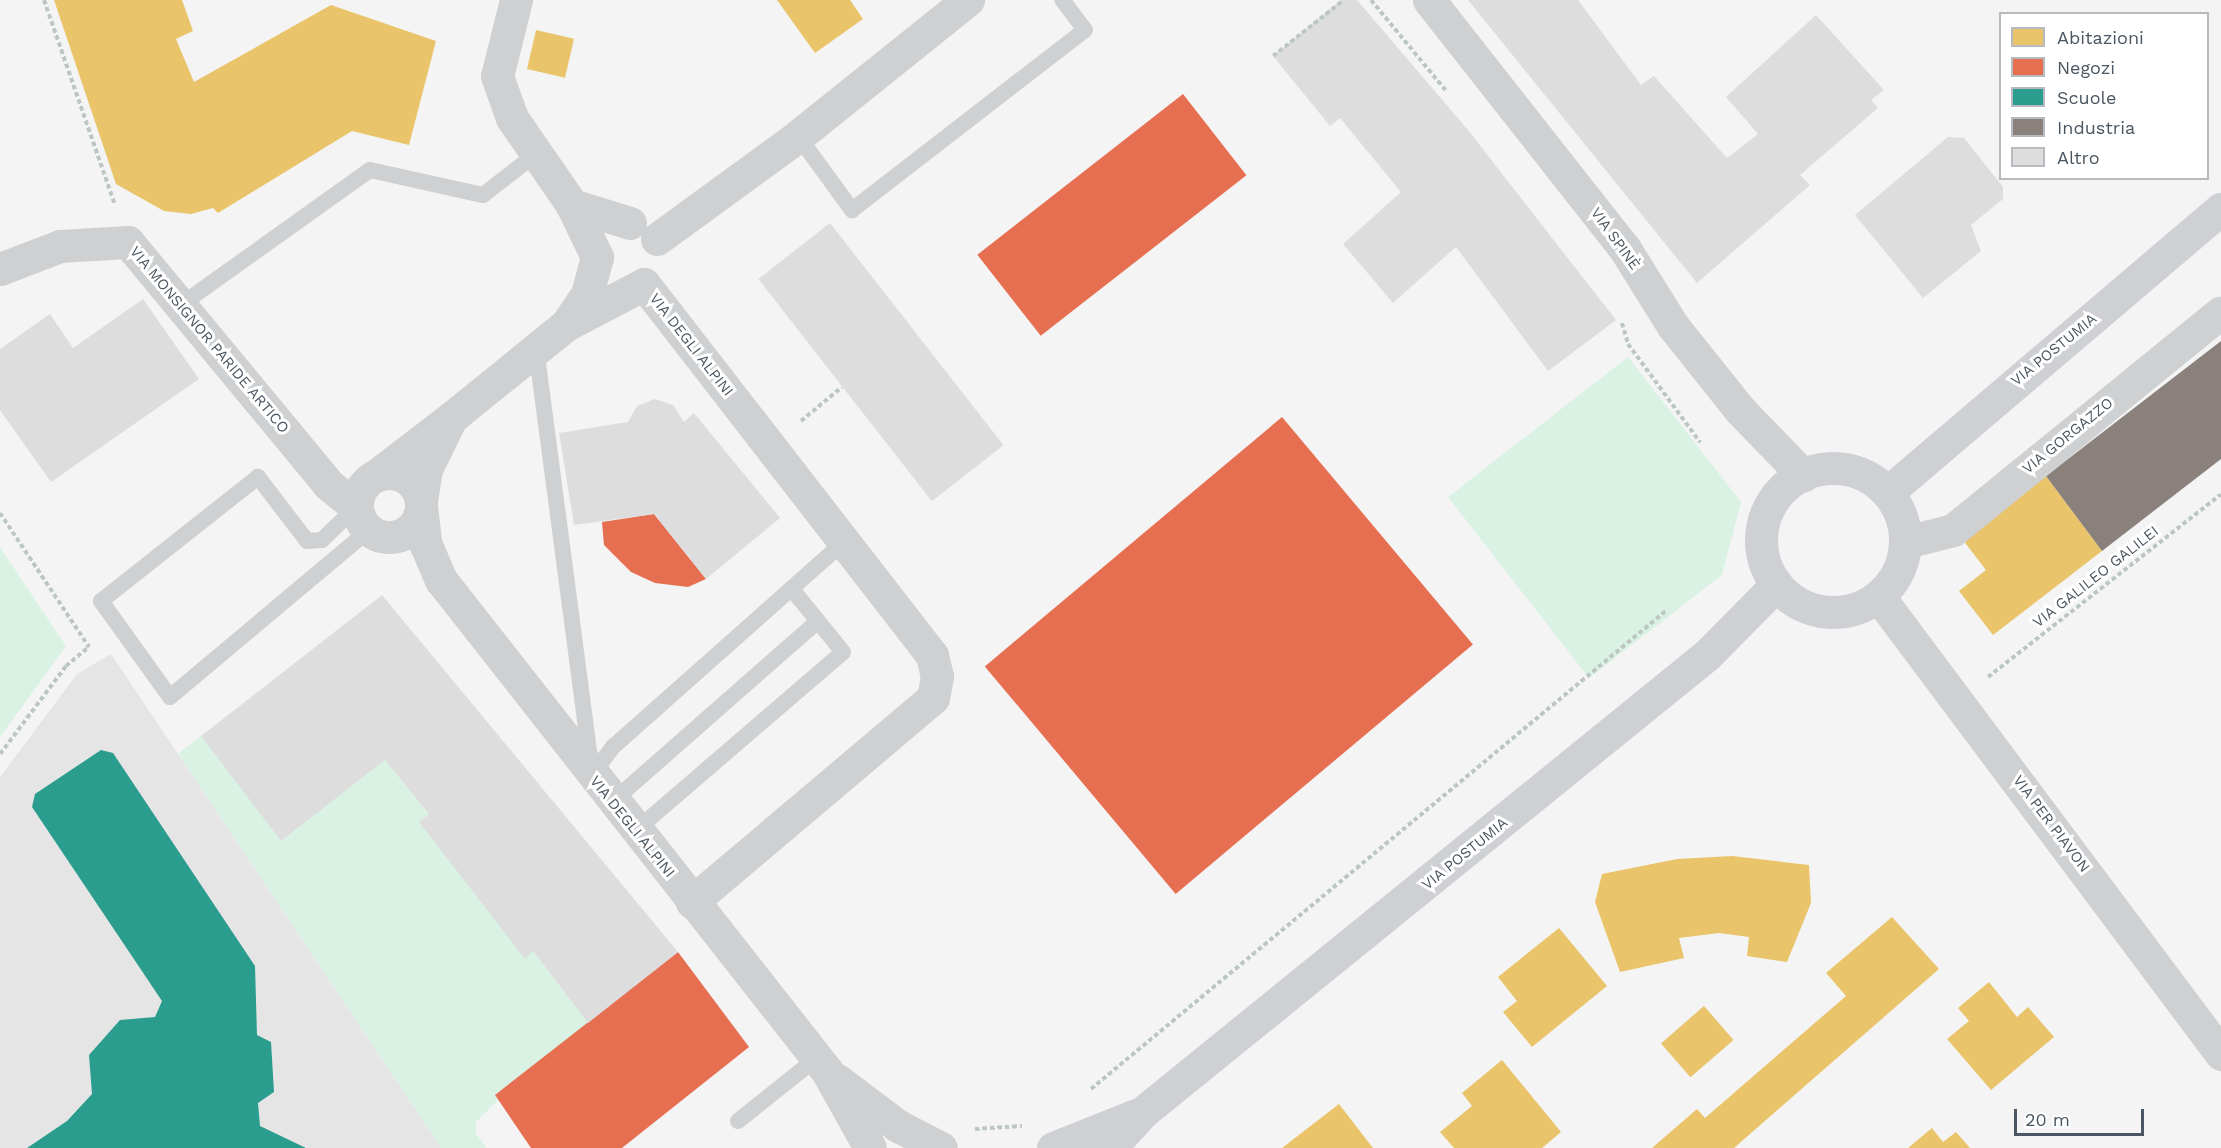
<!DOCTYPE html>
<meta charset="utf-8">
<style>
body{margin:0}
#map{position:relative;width:2221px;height:1148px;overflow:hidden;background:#f4f4f4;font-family:"Work Sans",sans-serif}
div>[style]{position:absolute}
.education>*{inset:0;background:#e6e5e6}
.green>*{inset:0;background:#d9f2e3}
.homes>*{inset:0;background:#e9c46a;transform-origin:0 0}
.shops>*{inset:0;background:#e76f51;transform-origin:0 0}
.schools>*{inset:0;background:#2a9d8f}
.industry>*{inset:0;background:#8a817c}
.building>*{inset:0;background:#ddddde;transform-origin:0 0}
.path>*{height:4px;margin-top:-2px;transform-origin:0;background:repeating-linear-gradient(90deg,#bcc7c4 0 4.5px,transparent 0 7.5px)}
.service>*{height:16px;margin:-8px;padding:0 8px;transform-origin:8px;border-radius:8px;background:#ced0d2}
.minor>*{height:33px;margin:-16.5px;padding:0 16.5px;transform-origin:16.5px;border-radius:16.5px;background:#ced0d2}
.minor>.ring{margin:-16.5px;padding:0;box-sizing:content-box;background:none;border:33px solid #ced0d2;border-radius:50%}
.tertiary>*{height:33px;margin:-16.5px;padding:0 16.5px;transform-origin:16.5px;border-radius:16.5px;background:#ced0d2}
.secondary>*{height:33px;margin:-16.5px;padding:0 16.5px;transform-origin:16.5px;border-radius:16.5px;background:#ced0d4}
.secondary>.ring{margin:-16.5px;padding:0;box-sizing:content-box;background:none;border:33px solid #ced0d4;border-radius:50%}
span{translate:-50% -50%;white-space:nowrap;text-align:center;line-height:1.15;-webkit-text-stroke:6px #fff;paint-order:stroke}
.street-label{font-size:15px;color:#4a5661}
.legend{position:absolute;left:1999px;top:12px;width:210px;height:168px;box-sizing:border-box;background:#fff;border:2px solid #b7bbc0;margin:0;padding:8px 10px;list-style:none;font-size:18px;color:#4a5661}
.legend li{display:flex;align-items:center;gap:12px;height:30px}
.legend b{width:30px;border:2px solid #b7bbc0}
.scale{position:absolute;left:2014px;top:1109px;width:130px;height:27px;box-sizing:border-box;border:3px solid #4a5661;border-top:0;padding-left:8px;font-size:18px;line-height:21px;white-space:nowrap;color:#4a5661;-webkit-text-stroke:4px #fff;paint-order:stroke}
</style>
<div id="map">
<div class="education">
<div style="clip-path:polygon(111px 654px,178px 754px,441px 1148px,0 1148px,0 777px,77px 674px)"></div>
</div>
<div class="green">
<div style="clip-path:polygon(1628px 357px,1741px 502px,1722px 575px,1589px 678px,1448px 497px)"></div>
<div style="clip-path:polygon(0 547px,66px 646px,0 737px)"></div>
<div style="clip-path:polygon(201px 736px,281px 840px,385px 760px,429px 814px,420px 822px,533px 951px,588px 1023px,495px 1095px,498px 1100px,476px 1122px,476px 1134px,487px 1148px,441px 1148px,178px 754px)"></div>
</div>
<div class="homes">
<div style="clip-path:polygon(54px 0,182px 0,193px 31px,176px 39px,194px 82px,331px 5px,436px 41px,409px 145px,352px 131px,218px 213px,213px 208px,191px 214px,164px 211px,116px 184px)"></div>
<div style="clip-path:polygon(777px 0,850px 0,863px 19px,815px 53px)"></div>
<div style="left:536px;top:30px;width:39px;height:40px;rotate:13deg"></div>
<div style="clip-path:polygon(2046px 476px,2102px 551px,1993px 635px,1959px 591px,1986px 570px,1963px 540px)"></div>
<div style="clip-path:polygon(1732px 856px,1809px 865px,1811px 903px,1787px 962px,1747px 956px,1749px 937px,1719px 933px,1679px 938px,1684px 958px,1620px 972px,1595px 902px,1602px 874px,1677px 859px)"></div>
<div style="clip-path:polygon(1892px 917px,1939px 969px,1734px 1148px,1652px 1148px,1697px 1109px,1705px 1118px,1846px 996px,1826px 973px)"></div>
<div style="clip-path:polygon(1559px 928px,1607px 986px,1532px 1047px,1503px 1012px,1517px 1001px,1498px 977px)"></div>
<div style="clip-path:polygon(1989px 982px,2017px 1017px,2028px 1007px,2054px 1037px,1991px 1090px,1947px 1039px,1969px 1021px,1958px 1008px)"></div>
<div style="left:1704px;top:1006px;width:45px;height:57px;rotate:49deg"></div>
<div style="clip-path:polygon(1502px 1060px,1561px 1132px,1542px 1148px,1454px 1148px,1440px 1132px,1472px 1106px,1462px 1093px)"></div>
<div style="clip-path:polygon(1339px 1104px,1373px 1148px,1282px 1148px)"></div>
<div style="clip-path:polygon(1932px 1128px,1943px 1142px,1956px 1132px,1970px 1148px,1908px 1148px)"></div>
</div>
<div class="shops">
<div style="left:1183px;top:94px;width:103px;height:261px;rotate:52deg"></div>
<div style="left:1282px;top:417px;width:297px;height:388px;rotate:50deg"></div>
<div style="clip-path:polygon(654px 514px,706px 579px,688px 587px,655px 583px,631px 572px,604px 545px,602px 522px)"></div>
<div style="clip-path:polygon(678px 952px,749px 1047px,622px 1148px,531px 1148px,495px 1095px)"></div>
</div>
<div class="schools">
<div style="clip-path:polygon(101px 750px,113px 753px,255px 966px,257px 1035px,271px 1042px,274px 1092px,258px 1103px,260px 1126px,306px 1148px,27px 1148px,67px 1121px,92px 1094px,89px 1055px,120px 1020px,155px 1017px,162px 1001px,32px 807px,35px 794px)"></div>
</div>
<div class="industry">
<div style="clip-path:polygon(2221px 341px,2221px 459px,2102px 551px,2046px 476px)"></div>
</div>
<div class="building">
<div style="clip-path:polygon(1341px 0,1357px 0,1468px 130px,1616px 320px,1548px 371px,1456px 247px,1393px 303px,1343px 244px,1401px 192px,1340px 118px,1330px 126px,1273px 56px)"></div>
<div style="clip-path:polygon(1468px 0,1578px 0,1641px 85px,1654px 76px,1727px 158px,1758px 134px,1726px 97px,1816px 15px,1884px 90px,1871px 100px,1878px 108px,1800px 175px,1810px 185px,1697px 283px)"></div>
<div style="clip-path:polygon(1948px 137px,1964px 138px,2003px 187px,2003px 199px,1971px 225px,1981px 251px,1923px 298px,1855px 215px)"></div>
<div style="left:830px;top:223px;width:282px;height:91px;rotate:52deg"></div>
<div style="clip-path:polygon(143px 299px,199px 379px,51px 482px,0 410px,0 349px,50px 314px,73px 348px)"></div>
<div style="clip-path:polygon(655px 399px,673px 405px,684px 422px,694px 413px,780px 518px,706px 579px,654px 514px,574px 525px,559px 433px,628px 422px,637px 406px)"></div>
<div style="clip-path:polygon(382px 595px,678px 952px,588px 1023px,533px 951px,525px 959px,419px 822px,429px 814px,385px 760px,281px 841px,201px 736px)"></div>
</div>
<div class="path">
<div style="left:44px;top:0;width:217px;rotate:70.9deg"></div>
<div style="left:1371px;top:0;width:119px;rotate:50.4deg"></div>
<div style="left:1273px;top:56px;width:90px;rotate:-38.3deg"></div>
<div style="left:1622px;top:323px;width:22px;rotate:74deg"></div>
<div style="left:1628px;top:344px;width:122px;rotate:53.7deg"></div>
<div style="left:801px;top:421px;width:53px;rotate:-39.7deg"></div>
<div style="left:0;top:513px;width:161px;rotate:56.4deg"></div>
<div style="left:1988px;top:677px;width:296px;rotate:-38.1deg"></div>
<div style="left:0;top:754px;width:110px;rotate:-53.1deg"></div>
<div style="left:66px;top:666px;width:30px;rotate:-40deg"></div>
<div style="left:1091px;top:1089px;width:749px;rotate:-39.75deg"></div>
<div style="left:975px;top:1129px;width:47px;rotate:-3.7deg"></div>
</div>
<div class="service">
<div style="left:798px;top:136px;width:92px;rotate:53.9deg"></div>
<div style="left:852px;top:210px;width:294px;rotate:-37.7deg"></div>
<div style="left:1085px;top:30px;width:38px;rotate:-127deg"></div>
<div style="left:182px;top:304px;width:231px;rotate:-35.5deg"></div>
<div style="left:370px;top:170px;width:116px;rotate:12.5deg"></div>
<div style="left:483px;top:195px;width:67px;rotate:-37.7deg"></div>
<div style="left:536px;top:348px;width:416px;rotate:82.5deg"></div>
<div style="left:356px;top:507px;width:47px;rotate:135.9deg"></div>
<div style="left:322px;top:540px;width:15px;rotate:176deg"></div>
<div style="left:307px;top:541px;width:81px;rotate:-127.4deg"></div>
<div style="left:258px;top:477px;width:200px;rotate:141.7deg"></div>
<div style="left:101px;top:601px;width:118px;rotate:54.3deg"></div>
<div style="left:170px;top:697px;width:260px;rotate:-40deg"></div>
<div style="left:591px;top:776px;width:38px;rotate:-53deg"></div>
<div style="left:614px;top:746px;width:307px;rotate:-41.6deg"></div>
<div style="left:612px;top:802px;width:274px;rotate:-41.3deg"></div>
<div style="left:635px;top:831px;width:274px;rotate:-40.7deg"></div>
<div style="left:843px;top:652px;width:82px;rotate:-129.1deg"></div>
<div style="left:738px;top:1121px;width:101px;rotate:-38.6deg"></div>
</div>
<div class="minor">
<div style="left:516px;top:0;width:78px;rotate:104deg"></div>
<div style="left:497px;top:76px;width:45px;rotate:70.3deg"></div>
<div style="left:512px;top:118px;width:106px;rotate:55.4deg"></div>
<div style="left:630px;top:223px;width:61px;rotate:-162.8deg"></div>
<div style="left:572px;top:205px;width:58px;rotate:64.3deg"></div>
<div style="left:597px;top:257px;width:38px;rotate:105deg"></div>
<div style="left:587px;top:294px;width:37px;rotate:124deg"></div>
<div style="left:566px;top:325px;width:88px;rotate:-27.7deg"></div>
<div style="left:644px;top:284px;width:470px;rotate:52.2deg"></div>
<div style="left:932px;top:655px;width:22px;rotate:77deg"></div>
<div style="left:937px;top:676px;width:22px;rotate:100deg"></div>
<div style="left:933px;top:698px;width:316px;rotate:139.8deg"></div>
<div style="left:657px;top:239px;width:175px;rotate:-36.1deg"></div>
<div style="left:798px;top:136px;width:218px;rotate:-38.7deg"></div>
<div style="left:0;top:269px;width:64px;rotate:-21deg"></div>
<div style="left:60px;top:246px;width:68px;rotate:-3.4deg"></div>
<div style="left:128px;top:242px;width:315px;rotate:50.4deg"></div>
<div style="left:329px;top:485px;width:35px;rotate:39deg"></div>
<div style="left:451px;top:418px;width:148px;rotate:-39deg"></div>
<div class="ring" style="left:357px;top:473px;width:31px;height:31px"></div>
<div style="left:378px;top:474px;width:92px;rotate:-37.5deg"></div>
<div style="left:451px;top:418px;width:57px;rotate:116.1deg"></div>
<div style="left:426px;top:469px;width:33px;rotate:99deg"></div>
<div style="left:421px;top:507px;width:38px;rotate:83deg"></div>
<div style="left:426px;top:545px;width:38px;rotate:67deg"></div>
<div style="left:441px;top:580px;width:625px;rotate:51.83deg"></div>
<div style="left:827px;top:1071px;width:88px;rotate:60.8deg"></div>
<div style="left:1906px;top:542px;width:49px;rotate:-14.3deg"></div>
<div style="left:1953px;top:530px;width:345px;rotate:-39.1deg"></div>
<div style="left:837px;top:1080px;width:76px;rotate:37deg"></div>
<div style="left:898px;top:1126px;width:48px;rotate:27.1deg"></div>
</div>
<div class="tertiary">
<div style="left:1429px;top:0;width:317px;rotate:51.8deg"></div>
<div style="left:1625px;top:249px;width:91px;rotate:58.1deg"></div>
<div style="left:1673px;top:326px;width:107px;rotate:51.4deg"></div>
<div style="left:1740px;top:410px;width:91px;rotate:45.9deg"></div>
<div style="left:1879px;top:597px;width:571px;rotate:53.19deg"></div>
</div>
<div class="secondary">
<div class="ring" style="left:1761px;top:468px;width:111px;height:111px"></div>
<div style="left:1888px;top:492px;width:437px;rotate:-40.4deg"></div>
<div style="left:1053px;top:1148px;width:89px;rotate:-21.7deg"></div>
<div style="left:1110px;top:1148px;width:49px;rotate:-47.5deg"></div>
<div style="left:1143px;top:1112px;width:726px;rotate:-39.02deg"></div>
<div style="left:1707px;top:655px;width:98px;rotate:-45.4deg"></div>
</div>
<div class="street-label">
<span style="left:1615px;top:239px;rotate:54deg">VIA SPINÈ</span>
<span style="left:209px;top:340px;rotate:50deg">VIA MONSIGNOR PARIDE ARTICO</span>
<span style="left:691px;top:345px;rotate:52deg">VIA DEGLI ALPINI</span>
<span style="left:2054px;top:350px;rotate:-39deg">VIA POSTUMIA</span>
<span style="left:2068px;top:436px;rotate:-39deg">VIA GORGAZZO</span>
<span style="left:2096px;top:577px;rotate:-38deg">VIA GALILEO GALILEI</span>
<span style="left:2051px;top:824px;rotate:53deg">VIA PER PIAVON</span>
<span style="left:632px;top:827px;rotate:51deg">VIA DEGLI ALPINI</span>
<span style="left:1465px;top:854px;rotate:-39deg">VIA POSTUMIA</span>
</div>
<ul class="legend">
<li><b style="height:16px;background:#e9c46a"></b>Abitazioni</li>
<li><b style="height:16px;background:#e76f51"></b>Negozi</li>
<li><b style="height:16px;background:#2a9d8f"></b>Scuole</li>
<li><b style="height:16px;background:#8a817c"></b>Industria</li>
<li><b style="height:16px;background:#ddddde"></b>Altro</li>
</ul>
<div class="scale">20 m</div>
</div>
